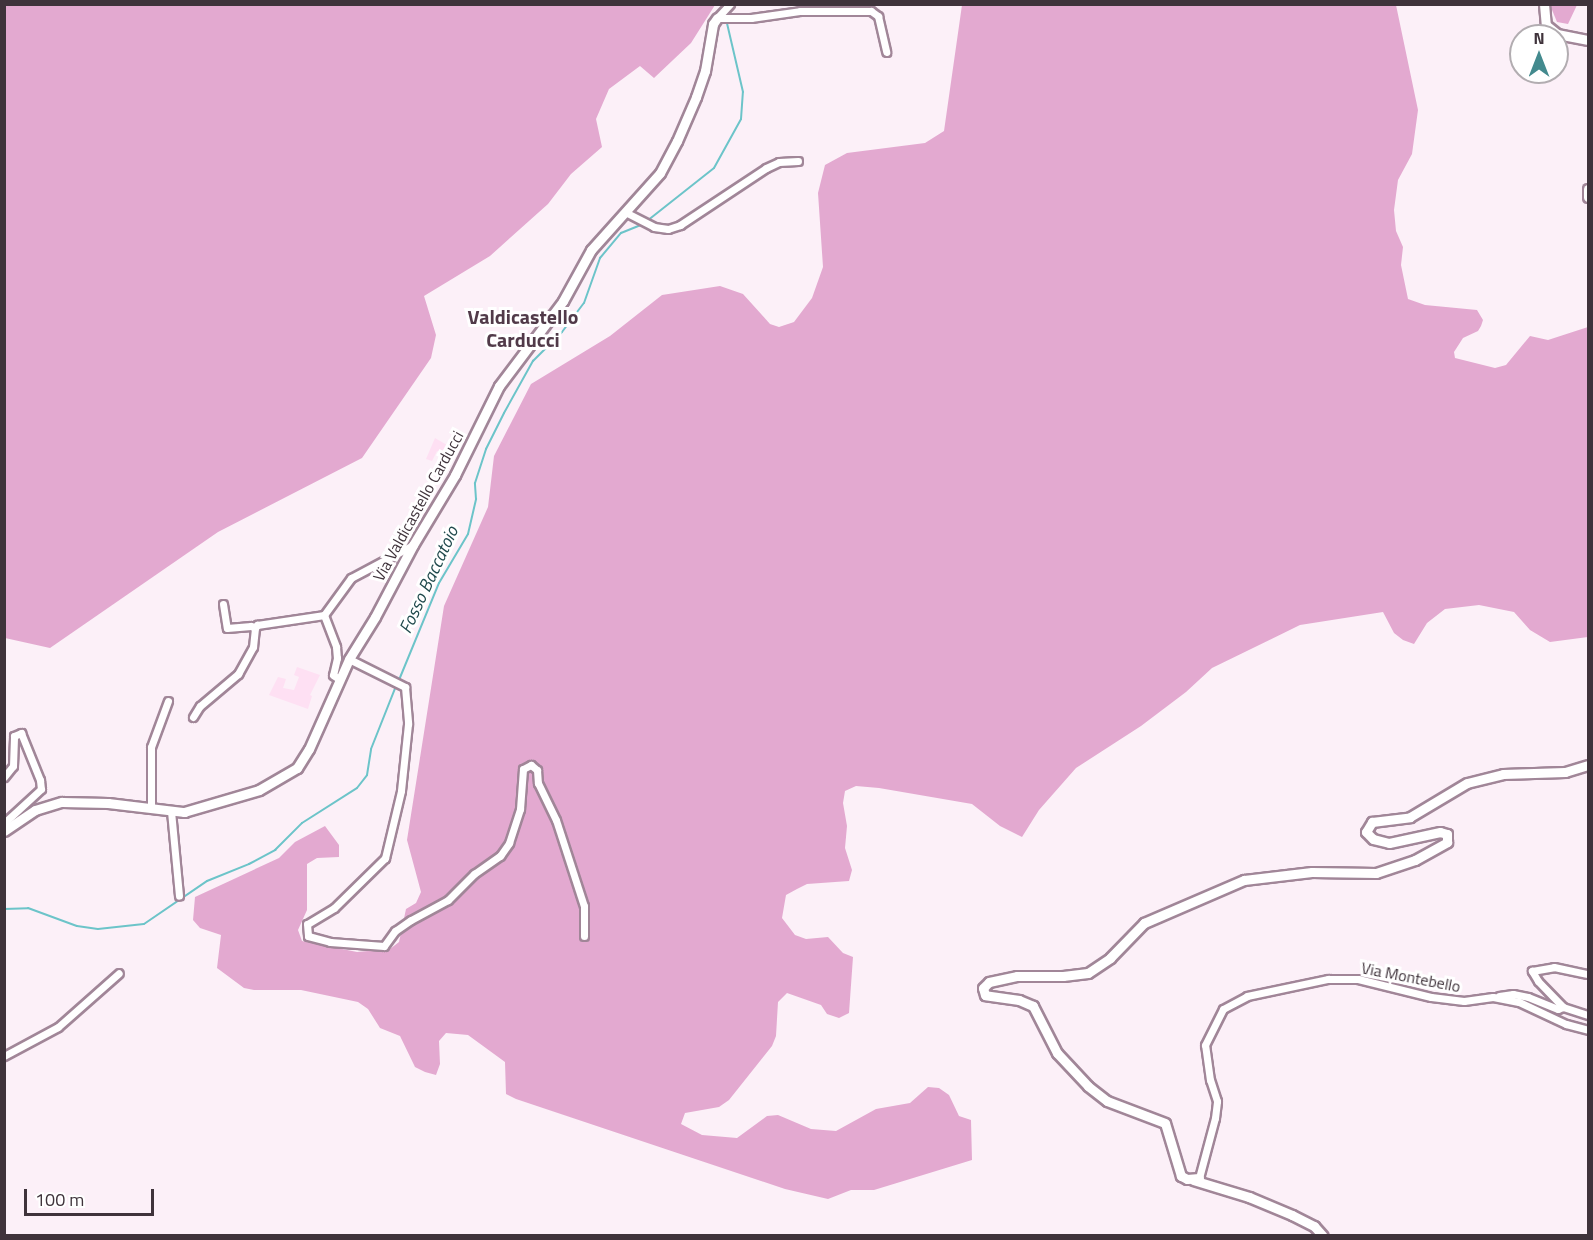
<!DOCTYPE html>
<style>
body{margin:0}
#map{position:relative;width:1593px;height:1240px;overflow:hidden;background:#fcf0f8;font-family:"Titillium Web",sans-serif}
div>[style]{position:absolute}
.built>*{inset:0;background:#fee0f3}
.forest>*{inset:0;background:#e3a9d0}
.stream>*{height:2px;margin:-1px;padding:0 1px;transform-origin:1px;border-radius:1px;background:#6cc4c9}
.roads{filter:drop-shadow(2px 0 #a18698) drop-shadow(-2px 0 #a18698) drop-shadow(0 2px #a18698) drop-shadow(0 -2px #a18698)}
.street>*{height:7px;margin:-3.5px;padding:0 3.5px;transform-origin:3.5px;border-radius:3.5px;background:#fff}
.secondary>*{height:9px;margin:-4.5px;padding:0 4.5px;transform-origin:4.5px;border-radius:4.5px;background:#fff}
span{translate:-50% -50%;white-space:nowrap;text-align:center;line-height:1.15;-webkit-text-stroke:6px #fff;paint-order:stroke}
.street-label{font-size:16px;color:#3f333b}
.water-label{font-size:18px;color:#214a4d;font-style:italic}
.quarter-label{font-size:20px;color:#513a49;font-weight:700}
.frame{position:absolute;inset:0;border:6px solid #3f333b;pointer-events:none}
.north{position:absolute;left:1509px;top:24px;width:60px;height:60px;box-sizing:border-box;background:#fff;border:2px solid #b2adb1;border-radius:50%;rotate:0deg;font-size:16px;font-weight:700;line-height:24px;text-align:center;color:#3f333b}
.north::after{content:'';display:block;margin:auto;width:21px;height:27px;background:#438a8e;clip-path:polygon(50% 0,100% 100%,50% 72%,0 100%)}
.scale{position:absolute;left:24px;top:1189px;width:130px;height:27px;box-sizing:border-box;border:3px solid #3f333b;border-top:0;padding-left:8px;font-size:18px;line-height:21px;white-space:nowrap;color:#3f333b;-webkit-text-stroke:4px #fff;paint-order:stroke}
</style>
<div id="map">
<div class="built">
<div style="clip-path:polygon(435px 438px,452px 448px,449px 456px,437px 451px,432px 461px,426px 459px)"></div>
<div style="clip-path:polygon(297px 667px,320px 675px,310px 695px,312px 696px,308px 709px,269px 695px,278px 677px,286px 679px,283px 688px,294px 690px,299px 677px,294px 675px)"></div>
</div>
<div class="forest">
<div style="clip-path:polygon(5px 4px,715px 4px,715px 5px,691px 43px,654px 78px,640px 66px,609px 89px,596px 119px,602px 147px,571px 174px,548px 204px,490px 256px,424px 296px,436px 335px,431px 358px,362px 458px,218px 532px,50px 648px,5px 638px)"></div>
<div style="clip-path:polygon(962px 5px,1396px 5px,1418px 110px,1412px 154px,1398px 180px,1394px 210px,1396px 231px,1403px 247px,1401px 265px,1408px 299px,1425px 305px,1477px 310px,1483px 320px,1481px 326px,1478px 331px,1463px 338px,1454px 352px,1455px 358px,1495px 368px,1506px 365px,1530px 336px,1548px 340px,1588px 327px,1588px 637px,1550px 642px,1530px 630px,1514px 612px,1479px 605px,1445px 609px,1427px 623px,1414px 644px,1403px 640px,1394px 633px,1383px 612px,1300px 625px,1212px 668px,1186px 692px,1141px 726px,1076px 768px,1039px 810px,1022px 837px,1000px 826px,972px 804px,879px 788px,856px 786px,845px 791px,843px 803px,847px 826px,845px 848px,852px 870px,849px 881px,807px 884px,797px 889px,786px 895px,782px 918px,795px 935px,806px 939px,828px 937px,843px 953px,853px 957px,849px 1013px,839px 1018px,827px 1014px,821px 1005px,787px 993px,778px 1002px,776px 1036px,772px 1046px,729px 1100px,719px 1107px,685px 1113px,681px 1124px,702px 1135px,737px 1138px,767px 1116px,778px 1115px,811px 1129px,836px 1131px,876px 1109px,910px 1103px,928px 1087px,939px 1088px,949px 1095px,959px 1116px,971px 1120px,972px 1160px,874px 1190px,851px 1190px,828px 1199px,785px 1189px,516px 1099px,506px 1094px,505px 1062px,468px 1035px,446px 1033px,439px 1041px,440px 1064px,436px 1075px,425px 1072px,415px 1067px,400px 1036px,380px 1028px,368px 1009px,358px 1002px,301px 990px,254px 990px,244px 988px,217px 968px,221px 935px,200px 928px,193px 920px,195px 897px,279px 858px,295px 842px,325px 826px,339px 845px,339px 857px,317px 858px,307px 864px,307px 910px,298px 930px,302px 941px,357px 952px,390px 949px,399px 942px,406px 909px,416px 903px,421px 892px,407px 840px,444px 606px,488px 507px,494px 456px,531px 384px,610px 336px,662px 295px,720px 286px,743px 294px,770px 324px,779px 327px,794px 322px,812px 298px,823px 267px,818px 193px,825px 165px,847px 153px,925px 143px,944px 131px)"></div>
<div style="clip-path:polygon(1550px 5px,1550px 4px,1577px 5px,1568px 24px,1557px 22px)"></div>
</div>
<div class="stream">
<div style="left:647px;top:221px;width:85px;rotate:-38.3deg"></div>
<div style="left:714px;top:168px;width:56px;rotate:-61.1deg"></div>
<div style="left:741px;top:119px;width:27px;rotate:-86deg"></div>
<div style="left:743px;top:92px;width:75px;rotate:-103.1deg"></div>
<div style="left:399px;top:680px;width:105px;rotate:-67.6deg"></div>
<div style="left:439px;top:583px;width:57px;rotate:-59.4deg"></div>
<div style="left:468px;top:534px;width:36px;rotate:-77deg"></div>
<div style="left:476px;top:499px;width:16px;rotate:-94deg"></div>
<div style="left:475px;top:483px;width:36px;rotate:-72deg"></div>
<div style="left:486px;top:449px;width:40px;rotate:-63.4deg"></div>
<div style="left:504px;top:413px;width:60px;rotate:-60.9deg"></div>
<div style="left:533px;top:361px;width:41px;rotate:-45deg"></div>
<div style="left:562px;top:332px;width:36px;rotate:-53deg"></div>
<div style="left:584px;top:303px;width:48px;rotate:-70.4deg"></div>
<div style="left:600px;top:258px;width:33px;rotate:-50deg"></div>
<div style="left:621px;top:233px;width:24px;rotate:-22deg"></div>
<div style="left:4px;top:909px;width:24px;rotate:-2deg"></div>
<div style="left:28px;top:908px;width:52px;rotate:20.2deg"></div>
<div style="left:77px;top:926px;width:21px;rotate:8deg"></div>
<div style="left:98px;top:929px;width:46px;rotate:-6.2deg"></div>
<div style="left:144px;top:924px;width:76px;rotate:-34.3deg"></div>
<div style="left:207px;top:881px;width:45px;rotate:-22deg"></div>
<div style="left:249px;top:864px;width:30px;rotate:-28deg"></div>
<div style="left:275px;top:850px;width:38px;rotate:-45deg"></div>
<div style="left:302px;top:823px;width:65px;rotate:-32.5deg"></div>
<div style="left:357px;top:788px;width:16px;rotate:-52deg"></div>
<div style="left:367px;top:775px;width:26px;rotate:-81deg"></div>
<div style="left:371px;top:749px;width:68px;rotate:-68.4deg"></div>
</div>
<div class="roads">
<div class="street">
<div style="left:717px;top:18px;width:34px"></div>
<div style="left:751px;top:18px;width:49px;rotate:-8.1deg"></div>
<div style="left:800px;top:11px;width:71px"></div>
<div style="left:871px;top:11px;width:9px;rotate:36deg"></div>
<div style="left:878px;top:16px;width:37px;rotate:77deg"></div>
<div style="left:717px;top:18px;width:19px;rotate:-47deg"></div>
<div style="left:627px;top:213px;width:30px;rotate:27deg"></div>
<div style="left:654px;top:227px;width:14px;rotate:8deg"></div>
<div style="left:668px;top:229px;width:13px;rotate:-18deg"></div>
<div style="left:680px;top:225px;width:103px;rotate:-33.5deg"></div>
<div style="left:766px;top:168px;width:14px;rotate:-25deg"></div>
<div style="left:779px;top:162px;width:19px;rotate:-3deg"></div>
<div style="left:223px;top:604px;width:24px;rotate:81deg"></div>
<div style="left:227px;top:628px;width:24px;rotate:-5deg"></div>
<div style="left:251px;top:626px;width:4px;rotate:27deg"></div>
<div style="left:324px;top:615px;width:34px;rotate:69deg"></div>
<div style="left:336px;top:647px;width:11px;rotate:85deg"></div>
<div style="left:337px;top:658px;width:17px;rotate:103deg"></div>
<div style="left:333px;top:675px;width:7px;rotate:34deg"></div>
<div style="left:349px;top:659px;width:63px;rotate:26.6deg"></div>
<div style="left:405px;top:687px;width:37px;rotate:85deg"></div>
<div style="left:408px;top:724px;width:67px;rotate:96deg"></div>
<div style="left:401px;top:791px;width:69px;rotate:103.4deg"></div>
<div style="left:385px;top:858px;width:71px;rotate:135.6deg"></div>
<div style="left:334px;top:908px;width:31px;rotate:149deg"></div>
<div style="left:307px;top:924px;width:12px;rotate:85deg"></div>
<div style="left:308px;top:936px;width:23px;rotate:15deg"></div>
<div style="left:330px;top:942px;width:54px;rotate:4.2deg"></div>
<div style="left:384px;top:946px;width:19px;rotate:-54deg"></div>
<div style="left:395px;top:931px;width:19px;rotate:-35deg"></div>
<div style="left:411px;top:920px;width:42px;rotate:-28.4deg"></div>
<div style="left:448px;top:900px;width:37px;rotate:-45deg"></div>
<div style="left:474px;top:874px;width:32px;rotate:-35deg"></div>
<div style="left:500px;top:856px;width:16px;rotate:-55deg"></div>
<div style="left:509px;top:843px;width:36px;rotate:-72deg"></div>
<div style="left:520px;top:809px;width:40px;rotate:-85.7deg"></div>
<div style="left:523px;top:769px;width:9px;rotate:-27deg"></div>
<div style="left:531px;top:765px;width:8px;rotate:40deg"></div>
<div style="left:537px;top:770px;width:13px;rotate:86deg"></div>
<div style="left:538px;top:783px;width:41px;rotate:64.1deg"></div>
<div style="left:556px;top:820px;width:90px;rotate:72deg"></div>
<div style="left:584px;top:906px;width:30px;rotate:90deg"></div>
<div style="left:193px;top:717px;width:13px;rotate:-58deg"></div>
<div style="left:200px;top:706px;width:50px;rotate:-40.1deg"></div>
<div style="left:238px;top:674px;width:31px;rotate:-61deg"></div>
<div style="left:253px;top:647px;width:19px;rotate:-84deg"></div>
<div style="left:255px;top:628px;width:4px;rotate:-56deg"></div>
<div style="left:257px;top:625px;width:68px;rotate:-8.5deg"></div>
<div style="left:324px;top:615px;width:46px;rotate:-53.9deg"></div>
<div style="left:351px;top:578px;width:70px;rotate:-28deg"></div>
<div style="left:4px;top:777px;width:14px;rotate:-51deg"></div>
<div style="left:13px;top:766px;width:30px;rotate:-88deg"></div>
<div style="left:14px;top:736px;width:8px;rotate:-23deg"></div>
<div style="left:21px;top:733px;width:51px;rotate:68deg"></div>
<div style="left:40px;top:780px;width:9px;rotate:84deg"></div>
<div style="left:41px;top:789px;width:50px;rotate:137.4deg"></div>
<div style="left:151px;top:808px;width:61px;rotate:-90deg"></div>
<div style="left:151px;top:747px;width:49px;rotate:-69.7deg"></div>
<div style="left:171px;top:811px;width:85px;rotate:84.6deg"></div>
<div style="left:1499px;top:996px;width:14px;rotate:-8deg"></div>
<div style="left:1513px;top:994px;width:15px;rotate:11deg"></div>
<div style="left:1528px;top:997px;width:32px;rotate:22deg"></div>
<div style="left:1558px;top:1009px;width:5px;rotate:-22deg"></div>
<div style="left:1563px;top:1007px;width:26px;rotate:18deg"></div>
<div style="left:1563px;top:1007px;width:36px;rotate:-134deg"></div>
<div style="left:1538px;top:981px;width:12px;rotate:-121deg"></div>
<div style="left:1532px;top:971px;width:22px;rotate:-10deg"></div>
<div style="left:1554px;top:967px;width:33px;rotate:12deg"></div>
<div style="left:4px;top:1056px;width:61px;rotate:-28.2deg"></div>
<div style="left:58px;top:1027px;width:81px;rotate:-41.5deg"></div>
<div style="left:1199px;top:1178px;width:62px;rotate:-75.1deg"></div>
<div style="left:1215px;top:1118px;width:17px;rotate:-83deg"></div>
<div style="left:1217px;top:1101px;width:22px;rotate:-108deg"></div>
<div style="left:1210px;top:1080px;width:35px;rotate:-98deg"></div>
<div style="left:1205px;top:1045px;width:40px;rotate:-63.4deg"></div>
<div style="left:1223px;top:1009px;width:27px;rotate:-28deg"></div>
<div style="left:1247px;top:996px;width:83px;rotate:-11.9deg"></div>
<div style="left:1328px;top:979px;width:30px"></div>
<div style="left:1358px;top:979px;width:75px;rotate:13.9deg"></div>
<div style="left:1431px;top:997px;width:33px;rotate:7deg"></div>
<div style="left:1464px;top:1001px;width:29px;rotate:-8deg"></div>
<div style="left:1493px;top:997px;width:26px;rotate:11deg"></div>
<div style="left:1519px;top:1002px;width:52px;rotate:25.1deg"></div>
<div style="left:1566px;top:1024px;width:23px;rotate:15deg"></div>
</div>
<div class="secondary">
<div style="left:1544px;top:4px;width:21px;rotate:85deg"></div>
<div style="left:1546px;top:25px;width:14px;rotate:39deg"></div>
<div style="left:1557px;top:34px;width:32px;rotate:11deg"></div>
<div style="left:1588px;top:189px;width:8px;rotate:90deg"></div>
<div style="left:4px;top:831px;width:37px;rotate:-34deg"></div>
<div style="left:35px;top:810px;width:28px;rotate:-17deg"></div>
<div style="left:62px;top:802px;width:46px;rotate:1.2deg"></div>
<div style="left:108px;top:803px;width:77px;rotate:6.8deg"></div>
<div style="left:184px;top:812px;width:78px;rotate:-16.3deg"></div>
<div style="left:259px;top:790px;width:44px;rotate:-30.1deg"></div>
<div style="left:297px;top:768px;width:22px;rotate:-58deg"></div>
<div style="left:309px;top:749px;width:98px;rotate:-66deg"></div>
<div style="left:349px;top:659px;width:49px;rotate:-58.2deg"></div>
<div style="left:375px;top:617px;width:81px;rotate:-62.2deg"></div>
<div style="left:413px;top:545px;width:82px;rotate:-59deg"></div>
<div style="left:455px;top:475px;width:99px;rotate:-63.7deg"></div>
<div style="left:499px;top:386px;width:106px;rotate:-53deg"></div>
<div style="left:563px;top:301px;width:58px;rotate:-61.2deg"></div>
<div style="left:591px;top:250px;width:103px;rotate:-48.1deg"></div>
<div style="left:660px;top:173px;width:36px;rotate:-62deg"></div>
<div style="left:677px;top:141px;width:48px;rotate:-66.6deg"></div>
<div style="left:696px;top:97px;width:28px;rotate:-71deg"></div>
<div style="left:705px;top:71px;width:48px;rotate:-80.3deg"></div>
<div style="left:713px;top:24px;width:7px;rotate:-56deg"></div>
<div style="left:1199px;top:1178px;width:12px;rotate:175deg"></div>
<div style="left:1187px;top:1179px;width:7px;rotate:-153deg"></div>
<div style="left:1181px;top:1176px;width:55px;rotate:-106.8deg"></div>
<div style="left:1165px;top:1123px;width:62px;rotate:-159.2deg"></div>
<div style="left:1107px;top:1101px;width:24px;rotate:-142deg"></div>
<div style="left:1088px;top:1086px;width:45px;rotate:-133.2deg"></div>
<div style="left:1057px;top:1053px;width:53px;rotate:-117.1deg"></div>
<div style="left:1033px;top:1006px;width:15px;rotate:-157deg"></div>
<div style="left:1019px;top:1000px;width:34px;rotate:-172deg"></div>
<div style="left:985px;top:995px;width:7px;rotate:-106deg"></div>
<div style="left:983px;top:988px;width:8px;rotate:-45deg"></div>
<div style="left:989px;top:982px;width:29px;rotate:-12deg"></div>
<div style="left:1017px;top:976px;width:46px"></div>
<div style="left:1063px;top:976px;width:25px;rotate:-7deg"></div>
<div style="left:1088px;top:973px;width:27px;rotate:-34deg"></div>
<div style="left:1110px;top:958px;width:49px;rotate:-45.8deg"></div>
<div style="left:1144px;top:923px;width:109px;rotate:-23.3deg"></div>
<div style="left:1244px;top:880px;width:68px;rotate:-6.7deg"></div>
<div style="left:1312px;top:872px;width:64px;rotate:0.9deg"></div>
<div style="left:1376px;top:873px;width:41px;rotate:-18.4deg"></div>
<div style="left:1415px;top:860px;width:37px;rotate:-29deg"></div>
<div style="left:1447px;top:842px;width:8px;rotate:-90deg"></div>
<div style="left:1447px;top:834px;width:7px;rotate:-164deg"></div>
<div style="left:1440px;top:832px;width:52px;rotate:167.8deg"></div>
<div style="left:1389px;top:843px;width:16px;rotate:-166deg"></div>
<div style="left:1373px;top:839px;width:10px;rotate:-135deg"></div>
<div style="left:1366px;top:832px;width:12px;rotate:-59deg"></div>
<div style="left:1372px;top:822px;width:38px;rotate:-7deg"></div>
<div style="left:1410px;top:817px;width:66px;rotate:-30.8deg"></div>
<div style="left:1467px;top:783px;width:37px;rotate:-14deg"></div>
<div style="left:1503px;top:774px;width:62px;rotate:-1.8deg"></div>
<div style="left:1565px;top:772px;width:24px;rotate:-17deg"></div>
<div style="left:1193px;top:1180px;width:59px;rotate:16.9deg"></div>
<div style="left:1249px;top:1197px;width:47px;rotate:22.7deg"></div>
<div style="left:1292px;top:1215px;width:25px;rotate:27deg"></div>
<div style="left:1314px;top:1226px;width:13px;rotate:48deg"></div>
</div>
</div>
<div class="street-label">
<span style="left:418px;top:506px;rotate:-61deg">Via Valdicastello Carducci</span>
<span style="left:1411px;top:977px;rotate:11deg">Via Montebello</span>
</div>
<div class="water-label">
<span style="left:429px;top:580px;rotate:-65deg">Fosso Baccatoio</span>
</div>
<div class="quarter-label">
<span style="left:523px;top:328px">Valdicastello<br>Carducci</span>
</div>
<div class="frame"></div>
<div class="north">N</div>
<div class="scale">100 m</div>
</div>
